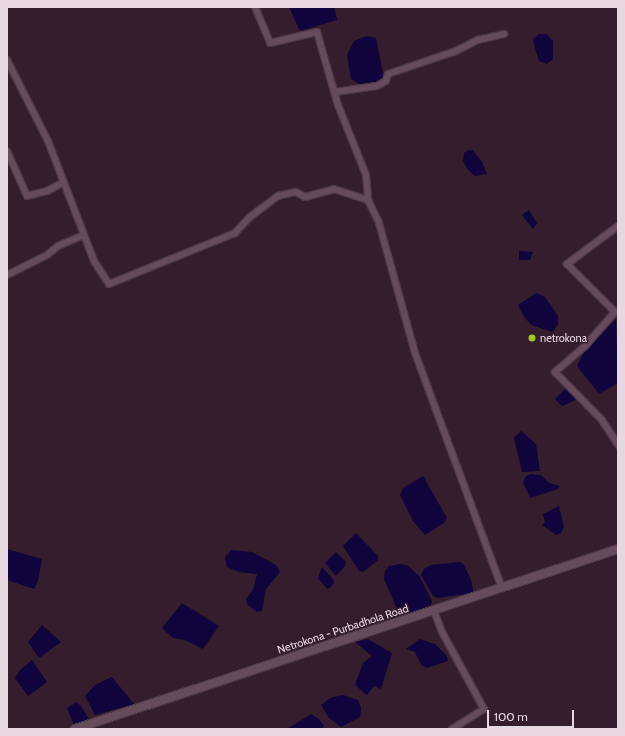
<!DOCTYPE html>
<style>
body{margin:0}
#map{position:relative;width:625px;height:736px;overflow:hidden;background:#341d2d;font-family:Cabin,sans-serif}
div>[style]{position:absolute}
.water>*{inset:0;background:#11033b}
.roads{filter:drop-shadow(1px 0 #4c3846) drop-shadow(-1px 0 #4c3846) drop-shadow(0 1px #4c3846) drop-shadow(0 -1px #4c3846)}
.street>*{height:6px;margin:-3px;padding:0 3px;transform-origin:3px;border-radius:3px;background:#664b5d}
.secondary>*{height:8px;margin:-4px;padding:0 4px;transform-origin:4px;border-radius:4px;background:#664b5d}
.dots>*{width:11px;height:11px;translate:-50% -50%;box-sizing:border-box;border:2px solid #341d2d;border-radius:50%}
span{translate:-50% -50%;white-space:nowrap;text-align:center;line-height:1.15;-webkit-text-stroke:3px #341d2d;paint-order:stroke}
.poi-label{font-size:11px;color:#e7d7e1}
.left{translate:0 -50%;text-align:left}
.street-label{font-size:11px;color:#e7d7e1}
.frame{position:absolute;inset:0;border:8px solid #e7d7e1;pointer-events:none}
.scale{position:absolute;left:487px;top:710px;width:87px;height:18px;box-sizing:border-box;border:2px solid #e7d7e1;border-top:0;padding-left:5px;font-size:12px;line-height:14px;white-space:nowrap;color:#e7d7e1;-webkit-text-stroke:3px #341d2d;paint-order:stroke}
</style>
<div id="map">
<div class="water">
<div style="clip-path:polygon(289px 7px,334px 7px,337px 20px,300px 31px)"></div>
<div style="clip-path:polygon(539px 34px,546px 34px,553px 41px,553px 59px,547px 64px,539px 61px,536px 52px,533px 39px)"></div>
<div style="clip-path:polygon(367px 36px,376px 38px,384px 79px,382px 83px,364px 87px,351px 79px,347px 55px,354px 41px)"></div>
<div style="clip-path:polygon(469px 150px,473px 150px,482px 162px,487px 174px,475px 176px,468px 170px,463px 161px,464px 153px)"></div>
<div style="clip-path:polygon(529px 210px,537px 223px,533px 229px,522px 215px)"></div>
<div style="clip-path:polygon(519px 251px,533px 252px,530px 260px,519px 260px)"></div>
<div style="clip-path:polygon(536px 293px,545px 297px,558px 316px,558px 324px,553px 332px,531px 325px,523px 315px,518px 305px)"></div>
<div style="clip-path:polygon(616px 319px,618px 383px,599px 394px,577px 366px,587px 346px)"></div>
<div style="clip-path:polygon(567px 387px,578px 399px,562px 406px,555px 399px)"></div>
<div style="clip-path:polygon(521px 431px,536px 444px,540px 471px,522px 472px,514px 438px)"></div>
<div style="clip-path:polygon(531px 474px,541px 475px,549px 483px,560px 486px,558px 489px,530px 498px,523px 482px,526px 476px)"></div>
<div style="clip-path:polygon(423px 476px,447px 518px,444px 523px,425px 535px,413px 521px,400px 495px,403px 488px)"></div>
<div style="clip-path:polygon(559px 506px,564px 527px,561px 533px,556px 535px,542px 525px,545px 522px,543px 514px)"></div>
<div style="clip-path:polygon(356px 533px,378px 556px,378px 560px,363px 572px,359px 571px,343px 546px)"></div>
<div style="clip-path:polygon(7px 549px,42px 559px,38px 581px,34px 589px,7px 580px)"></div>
<div style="clip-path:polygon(231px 550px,252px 552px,276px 565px,280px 572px,266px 589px,262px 611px,257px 612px,247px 604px,246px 599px,253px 590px,257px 574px,239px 572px,227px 567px,225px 558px)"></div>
<div style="clip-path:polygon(336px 552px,346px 562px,345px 566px,336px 576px,325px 563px)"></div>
<div style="clip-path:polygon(460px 562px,464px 565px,471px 580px,474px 593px,437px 598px,433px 596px,421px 575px,424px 569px,431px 565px)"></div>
<div style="clip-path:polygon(400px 564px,407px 565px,420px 577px,432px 601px,431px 608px,406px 616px,397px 609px,384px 579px,385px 571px,389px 566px)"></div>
<div style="clip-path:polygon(322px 567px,333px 579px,334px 583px,331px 587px,327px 589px,318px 578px)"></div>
<div style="clip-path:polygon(182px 603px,219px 626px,203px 649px,185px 640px,173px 638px,162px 628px)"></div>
<div style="clip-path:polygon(42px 625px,61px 642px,39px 658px,28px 642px)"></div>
<div style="clip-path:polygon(368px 639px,392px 653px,381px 689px,374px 686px,367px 695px,355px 685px,363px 663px,372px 656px,355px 642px)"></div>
<div style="clip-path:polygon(420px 639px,435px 644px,446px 655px,448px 661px,427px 668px,421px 665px,415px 652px,406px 649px)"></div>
<div style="clip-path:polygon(32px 660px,47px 682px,28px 696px,15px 678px,20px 670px)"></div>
<div style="clip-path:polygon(112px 677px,134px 704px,95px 715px,85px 696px,95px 685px)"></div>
<div style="clip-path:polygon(343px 695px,358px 700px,361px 708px,360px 717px,341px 727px,329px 718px,321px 705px,330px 698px)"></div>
<div style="clip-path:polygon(76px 702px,81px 706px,89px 719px,74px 725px,67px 708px)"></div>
<div style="clip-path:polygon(311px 714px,319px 719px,324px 726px,322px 729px,287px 729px)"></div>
</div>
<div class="roads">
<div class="street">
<div style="left:255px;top:7px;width:39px;rotate:67deg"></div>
<div style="left:270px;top:43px;width:48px;rotate:-13.2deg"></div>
<div style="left:317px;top:32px;width:76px;rotate:74deg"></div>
<div style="left:338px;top:105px;width:75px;rotate:68.2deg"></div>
<div style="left:366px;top:175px;width:25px;rotate:85deg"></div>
<div style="left:368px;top:200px;width:25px;rotate:64deg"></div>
<div style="left:379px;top:223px;width:135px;rotate:74.5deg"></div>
<div style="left:415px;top:353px;width:251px;rotate:69.7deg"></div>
<div style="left:7px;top:60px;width:91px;rotate:63.2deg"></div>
<div style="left:48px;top:141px;width:129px;rotate:69deg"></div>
<div style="left:94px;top:261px;width:27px;rotate:57deg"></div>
<div style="left:109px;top:284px;width:136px;rotate:-22deg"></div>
<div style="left:235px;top:233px;width:22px;rotate:-47deg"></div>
<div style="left:250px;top:217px;width:35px;rotate:-37deg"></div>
<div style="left:278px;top:196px;width:18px;rotate:-13deg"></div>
<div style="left:296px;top:192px;width:10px;rotate:29deg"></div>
<div style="left:305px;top:197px;width:30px;rotate:-15deg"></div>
<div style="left:334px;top:189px;width:36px;rotate:18deg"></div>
<div style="left:335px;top:92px;width:42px;rotate:-8.1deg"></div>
<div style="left:377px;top:86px;width:10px;rotate:-29deg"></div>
<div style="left:386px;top:81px;width:7px;rotate:-74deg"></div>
<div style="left:388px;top:74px;width:72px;rotate:-18.7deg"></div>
<div style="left:456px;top:51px;width:25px;rotate:-27deg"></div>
<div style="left:478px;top:40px;width:27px;rotate:-13deg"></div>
<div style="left:7px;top:151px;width:49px;rotate:66deg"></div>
<div style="left:27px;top:196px;width:21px;rotate:-14deg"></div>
<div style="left:47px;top:191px;width:19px;rotate:-28deg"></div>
<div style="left:618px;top:226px;width:64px;rotate:143.3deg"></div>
<div style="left:567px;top:264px;width:68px;rotate:45deg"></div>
<div style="left:615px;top:312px;width:45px;rotate:131.4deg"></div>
<div style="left:585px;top:346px;width:40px;rotate:139deg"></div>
<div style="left:555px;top:372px;width:67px;rotate:45.6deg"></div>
<div style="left:602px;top:420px;width:30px;rotate:57deg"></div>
<div style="left:7px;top:275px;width:45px;rotate:-26.6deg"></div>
<div style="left:47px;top:255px;width:14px;rotate:-39deg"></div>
<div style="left:58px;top:246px;width:28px;rotate:-23deg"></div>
<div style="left:434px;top:611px;width:22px;rotate:69deg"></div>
<div style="left:442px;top:632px;width:88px;rotate:61.4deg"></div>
<div style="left:484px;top:709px;width:38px;rotate:148deg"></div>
</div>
<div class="secondary">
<div style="left:75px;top:729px;width:572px;rotate:-18.34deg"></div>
</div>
</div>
<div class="dots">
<div style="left:532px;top:338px;background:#a6c820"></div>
</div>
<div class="poi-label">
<span class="left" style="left:540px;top:338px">netrokona</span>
</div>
<div class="street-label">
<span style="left:343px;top:629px;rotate:-18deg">Netrokona - Purbadhola Road</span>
</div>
<div class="frame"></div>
<div class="scale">100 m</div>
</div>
